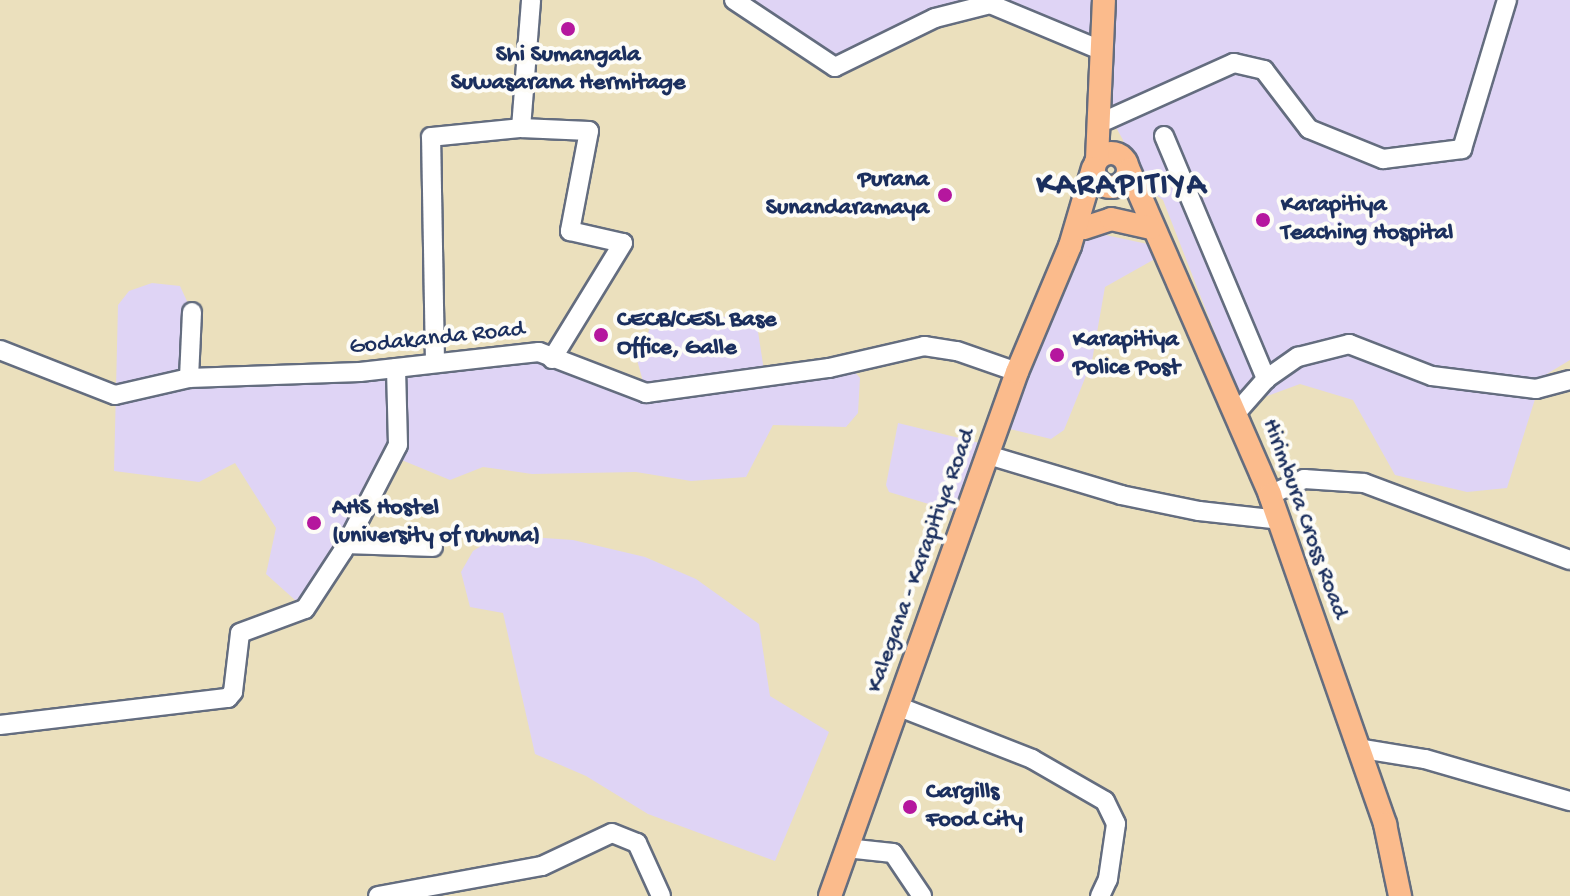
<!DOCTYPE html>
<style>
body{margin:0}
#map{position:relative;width:1570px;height:896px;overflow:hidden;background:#ebe0bd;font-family:"Gochi Hand",sans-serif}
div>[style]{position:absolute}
.built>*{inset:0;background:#dfd4f5}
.roads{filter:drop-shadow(2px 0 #646d7f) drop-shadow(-2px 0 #646d7f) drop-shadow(0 2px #646d7f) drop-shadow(0 -2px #646d7f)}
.minor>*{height:18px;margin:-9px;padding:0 9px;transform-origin:9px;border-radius:9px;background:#fff}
.major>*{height:22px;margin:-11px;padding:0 11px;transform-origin:11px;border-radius:11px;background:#fbbb8c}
.major>.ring{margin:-11px;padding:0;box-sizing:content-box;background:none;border:22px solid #fbbb8c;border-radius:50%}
.dots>*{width:22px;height:22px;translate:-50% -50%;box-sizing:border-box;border:4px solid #fdfcf7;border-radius:50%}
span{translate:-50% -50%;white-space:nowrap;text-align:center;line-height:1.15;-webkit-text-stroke:8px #fdfcf7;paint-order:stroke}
.poi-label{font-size:24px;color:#1b2f5e;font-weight:700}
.right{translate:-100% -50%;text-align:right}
.left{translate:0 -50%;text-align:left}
.street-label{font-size:24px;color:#1b2f5e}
.district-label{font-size:32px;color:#1b2f5e;font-weight:700;letter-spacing:2px}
</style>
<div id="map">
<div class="built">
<div style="clip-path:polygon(734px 0,1570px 0,1570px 360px,1542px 377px,1507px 488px,1467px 492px,1395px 475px,1353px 400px,1300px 384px,1243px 405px,1163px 200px,1134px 180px,1123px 140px,1102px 102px,1103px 50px,990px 4px,846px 64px)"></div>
<div style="clip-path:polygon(1101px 234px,1152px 245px,1153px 260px,1105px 287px,1092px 361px,1064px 430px,1051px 439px,998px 426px,1070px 246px)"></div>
<div style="clip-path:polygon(152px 283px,180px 286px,192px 312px,189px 377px,539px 352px,646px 392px,637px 360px,650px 328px,717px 315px,757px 325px,765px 377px,845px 361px,860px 378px,858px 413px,846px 427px,773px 425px,746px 477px,691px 481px,636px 472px,532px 474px,483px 467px,450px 480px,392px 456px,305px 609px,266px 574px,276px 528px,235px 463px,199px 482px,114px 471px,118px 305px,129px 291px)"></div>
<div style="clip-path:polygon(898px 423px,992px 446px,965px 515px,889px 492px,886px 485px)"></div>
<div style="clip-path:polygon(499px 535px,573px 540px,645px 557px,696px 579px,759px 624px,770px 696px,829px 732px,775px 861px,648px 814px,586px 776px,535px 754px,503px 613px,470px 607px,461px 572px,473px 551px)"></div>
</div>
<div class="roads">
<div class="minor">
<div style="left:734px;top:0;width:121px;rotate:33.6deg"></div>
<div style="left:835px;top:67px;width:111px;rotate:-26.1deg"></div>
<div style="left:935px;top:18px;width:57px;rotate:-14.3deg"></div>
<div style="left:990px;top:4px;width:122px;rotate:22.6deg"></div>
<div style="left:1107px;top:120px;width:139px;rotate:-24.2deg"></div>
<div style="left:1234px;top:63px;width:31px;rotate:13deg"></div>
<div style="left:1264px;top:70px;width:74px;rotate:52.7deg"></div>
<div style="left:1309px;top:129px;width:80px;rotate:22.1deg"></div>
<div style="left:1383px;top:159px;width:80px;rotate:-7.2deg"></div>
<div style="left:1462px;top:149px;width:156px;rotate:-73.2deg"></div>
<div style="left:521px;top:128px;width:68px;rotate:2.5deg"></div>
<div style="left:589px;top:131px;width:102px;rotate:100.8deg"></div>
<div style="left:570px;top:231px;width:54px;rotate:12.8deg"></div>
<div style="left:623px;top:243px;width:136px;rotate:121.5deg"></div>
<div style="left:1164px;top:136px;width:264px;rotate:67.2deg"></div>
<div style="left:0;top:350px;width:123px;rotate:21.4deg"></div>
<div style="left:115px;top:395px;width:76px;rotate:-12.9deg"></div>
<div style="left:189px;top:378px;width:171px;rotate:-2deg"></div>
<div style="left:360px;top:372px;width:180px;rotate:-6.4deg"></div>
<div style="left:539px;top:352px;width:115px;rotate:21deg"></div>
<div style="left:646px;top:393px;width:185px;rotate:-7.8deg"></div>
<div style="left:829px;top:368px;width:98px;rotate:-13deg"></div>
<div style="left:924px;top:346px;width:33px;rotate:9deg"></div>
<div style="left:957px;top:351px;width:64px;rotate:19.3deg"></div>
<div style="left:435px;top:362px;width:225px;rotate:-91deg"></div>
<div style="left:431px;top:137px;width:90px;rotate:-5.7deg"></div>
<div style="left:521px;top:128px;width:128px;rotate:-85.5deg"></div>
<div style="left:189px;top:378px;width:66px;rotate:-87.4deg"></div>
<div style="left:1237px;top:412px;width:44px;rotate:-48.7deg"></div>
<div style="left:1266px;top:379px;width:39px;rotate:-35deg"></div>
<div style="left:1298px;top:357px;width:53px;rotate:-14.3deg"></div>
<div style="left:1349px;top:344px;width:89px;rotate:21.1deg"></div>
<div style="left:1432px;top:376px;width:105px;rotate:7.1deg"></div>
<div style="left:1536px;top:389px;width:35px;rotate:-15deg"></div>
<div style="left:988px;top:455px;width:139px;rotate:16.7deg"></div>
<div style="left:1121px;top:495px;width:80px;rotate:11.6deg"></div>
<div style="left:1199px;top:511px;width:81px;rotate:6.3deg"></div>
<div style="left:1270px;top:495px;width:38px;rotate:-25deg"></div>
<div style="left:1304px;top:479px;width:60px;rotate:3.8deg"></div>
<div style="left:1364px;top:483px;width:220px;rotate:20.5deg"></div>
<div style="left:346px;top:544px;width:87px;rotate:2deg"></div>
<div style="left:897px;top:706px;width:145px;rotate:21.4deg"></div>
<div style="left:1032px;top:759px;width:84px;rotate:29.9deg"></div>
<div style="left:1105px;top:801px;width:25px;rotate:64deg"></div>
<div style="left:1116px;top:824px;width:56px;rotate:98.3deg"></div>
<div style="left:1108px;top:879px;width:19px;rotate:115deg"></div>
<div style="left:0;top:725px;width:230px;rotate:-6.8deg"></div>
<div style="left:228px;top:698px;width:8px;rotate:-50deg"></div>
<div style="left:233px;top:692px;width:59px;rotate:-83.2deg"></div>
<div style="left:240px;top:633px;width:69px;rotate:-20.3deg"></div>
<div style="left:305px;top:609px;width:69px;rotate:-56.8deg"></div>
<div style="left:343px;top:551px;width:119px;rotate:-62.6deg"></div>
<div style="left:398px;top:445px;width:77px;rotate:-91.5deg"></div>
<div style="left:1357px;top:748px;width:69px;rotate:9.2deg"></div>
<div style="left:1425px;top:759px;width:151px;rotate:16.2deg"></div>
<div style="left:846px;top:848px;width:47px;rotate:6.1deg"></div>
<div style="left:893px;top:853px;width:52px;rotate:56deg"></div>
<div style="left:378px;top:896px;width:167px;rotate:-10.4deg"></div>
<div style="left:542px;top:866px;width:77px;rotate:-25.2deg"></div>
<div style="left:612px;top:833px;width:27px;rotate:22deg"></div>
<div style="left:637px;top:843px;width:58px;rotate:65.6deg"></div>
</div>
<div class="major">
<div class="ring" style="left:1094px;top:153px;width:12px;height:12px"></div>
<div style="left:1097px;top:159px;width:159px;rotate:-87.5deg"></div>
<div style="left:1129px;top:170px;width:354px;rotate:66.5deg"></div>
<div style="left:1270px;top:495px;width:349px;rotate:70.7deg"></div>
<div style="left:1385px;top:824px;width:74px;rotate:78.2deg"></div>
<div style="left:1084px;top:228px;width:28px;rotate:-18deg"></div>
<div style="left:1111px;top:219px;width:41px;rotate:12.7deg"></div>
<div style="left:830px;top:896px;width:556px;rotate:-70.36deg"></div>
<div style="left:1017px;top:372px;width:137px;rotate:-67.2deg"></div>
<div style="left:1070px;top:246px;width:81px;rotate:-73.6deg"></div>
</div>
</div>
<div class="dots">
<div style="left:568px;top:29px;background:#b5179e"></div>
<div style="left:945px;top:195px;background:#b5179e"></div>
<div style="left:1263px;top:220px;background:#b5179e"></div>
<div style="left:601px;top:335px;background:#b5179e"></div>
<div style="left:1057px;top:355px;background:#b5179e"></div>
<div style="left:314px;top:523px;background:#b5179e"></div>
<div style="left:910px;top:807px;background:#b5179e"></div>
</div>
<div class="poi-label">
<span style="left:568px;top:70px">Shi Sumangala<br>Suwasarana Hermitage</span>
<span class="right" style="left:929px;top:195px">Purana<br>Sunandaramaya</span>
<span class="left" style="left:1281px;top:220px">Karapitiya<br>Teaching Hospital</span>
<span class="left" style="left:617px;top:335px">CECB/CESL Base<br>Office, Galle</span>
<span class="left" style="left:1073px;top:355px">Karapitiya<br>Police Post</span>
<span class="left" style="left:332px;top:523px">AHS Hostel<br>(university of ruhuna)</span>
<span class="left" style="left:926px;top:807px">Cargills<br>Food City</span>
</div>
<div class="street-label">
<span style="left:437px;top:339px;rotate:-6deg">Godakanda Road</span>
<span style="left:1304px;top:519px;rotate:70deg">Hirimbura Cross Road</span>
<span style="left:922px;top:561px;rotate:-70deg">Kalegana - Karapitiya Road</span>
</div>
<div class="district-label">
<span style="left:1122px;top:186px">KARAPITIYA</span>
</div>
</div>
